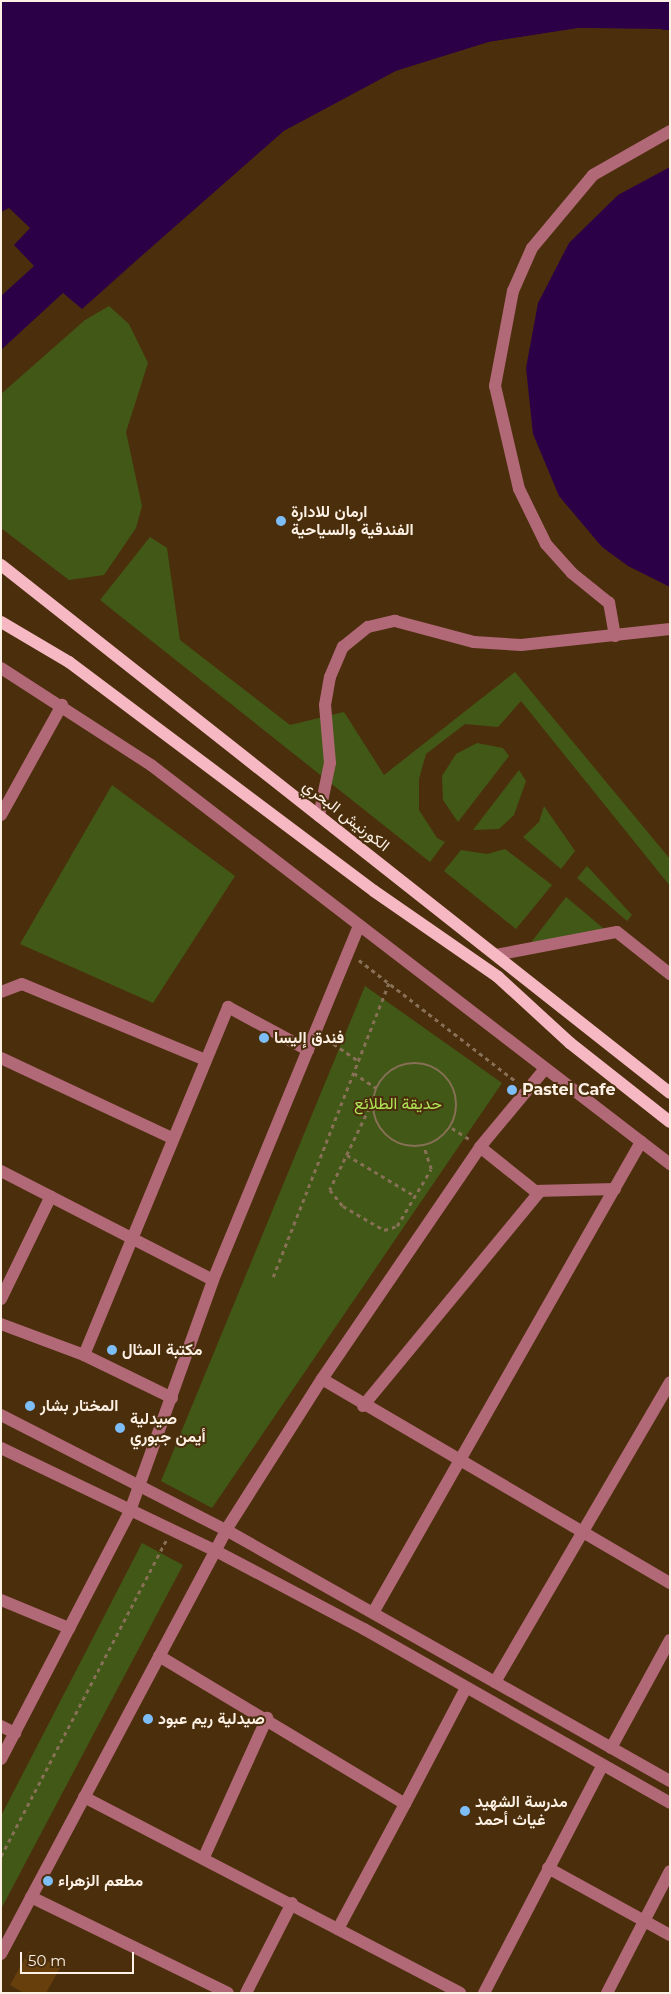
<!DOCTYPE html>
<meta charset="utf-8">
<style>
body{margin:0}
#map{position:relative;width:671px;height:1994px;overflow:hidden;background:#4b2f0d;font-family:Montserrat,Vazirmatn,sans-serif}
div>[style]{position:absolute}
.green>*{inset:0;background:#415816}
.water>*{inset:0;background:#2c0047}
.pier>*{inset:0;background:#4b2f0d}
.building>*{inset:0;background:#673f0d}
.path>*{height:2.5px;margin-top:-1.25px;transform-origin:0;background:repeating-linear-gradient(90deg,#877056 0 4px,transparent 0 8px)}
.path>.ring{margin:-1.25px;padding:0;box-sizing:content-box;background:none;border:2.5px solid #877056;border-radius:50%}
.minor>*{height:12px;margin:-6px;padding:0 6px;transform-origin:6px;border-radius:6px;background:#b16877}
.major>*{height:12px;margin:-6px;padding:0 6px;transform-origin:6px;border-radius:6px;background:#f6b9c4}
.dots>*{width:14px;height:14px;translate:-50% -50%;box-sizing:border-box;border:2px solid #4b2f0d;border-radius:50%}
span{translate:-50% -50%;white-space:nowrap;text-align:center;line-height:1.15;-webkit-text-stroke:4px #4b2f0d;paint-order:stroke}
.poi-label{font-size:16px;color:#fdf1e5;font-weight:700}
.left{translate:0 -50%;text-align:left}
.street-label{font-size:16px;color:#fdf1e5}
.park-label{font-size:16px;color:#b0e556}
.frame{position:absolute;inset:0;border:2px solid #fdf1e5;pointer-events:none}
.scale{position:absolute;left:20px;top:1952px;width:114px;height:22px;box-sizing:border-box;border:2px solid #fdf1e5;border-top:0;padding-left:6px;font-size:15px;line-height:18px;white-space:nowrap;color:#fdf1e5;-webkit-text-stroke:4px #4b2f0d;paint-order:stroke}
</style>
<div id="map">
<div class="green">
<i style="clip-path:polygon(109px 306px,129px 324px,148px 363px,126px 432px,142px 506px,136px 528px,104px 575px,69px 580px,1px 528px,1px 394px,85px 320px)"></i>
<i style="clip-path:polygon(150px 537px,167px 548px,180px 640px,290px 725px,344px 712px,384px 775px,515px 672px,670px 859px,670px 886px,521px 701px,498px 727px,465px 724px,426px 754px,419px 779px,419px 810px,437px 838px,445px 842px,430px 862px,100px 600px)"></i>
<i style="clip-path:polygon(477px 743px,503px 748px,509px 756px,458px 822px,443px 800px,442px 776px,456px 754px)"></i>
<i style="clip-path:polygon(519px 770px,526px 781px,514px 815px,499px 829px,473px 830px)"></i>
<i style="clip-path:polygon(112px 785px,235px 876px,153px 1003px,20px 944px)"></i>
<i style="clip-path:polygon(544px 806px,575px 851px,561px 869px,523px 837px,539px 822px)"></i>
<i style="clip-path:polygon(505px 849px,552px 885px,516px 929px,444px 871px,461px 850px,487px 854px)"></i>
<i style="clip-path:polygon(587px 866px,632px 915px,627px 921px,577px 878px)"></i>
<i style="clip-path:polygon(566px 897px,609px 933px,526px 949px)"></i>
<i style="clip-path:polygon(365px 986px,502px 1083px,212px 1508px,161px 1481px)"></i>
<i style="clip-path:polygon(142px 1543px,183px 1565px,1px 1909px,1px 1816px)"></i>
</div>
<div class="water">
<i style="clip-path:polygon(1px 1px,670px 1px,670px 30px,579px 28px,489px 42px,396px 71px,284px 131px,82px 309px,63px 293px,1px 350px,1px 296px,34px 266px,14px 245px,30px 228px,9px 208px,1px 212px)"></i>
<i style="clip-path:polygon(670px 167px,670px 587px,628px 566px,602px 547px,559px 496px,533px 434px,526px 368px,538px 303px,569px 243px,618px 195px)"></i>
</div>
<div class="pier">
<i style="clip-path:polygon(579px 28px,661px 29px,670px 33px,580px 31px,489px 45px,397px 73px,286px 134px,97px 295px,284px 131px,396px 71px,489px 42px)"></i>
</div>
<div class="building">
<i style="clip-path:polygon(29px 1951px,60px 1968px,46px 1993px,24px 1993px,10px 1985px)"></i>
</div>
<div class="path">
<i style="left:359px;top:960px;width:200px;rotate:37.7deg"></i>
<i style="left:327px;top:1039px;width:39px;rotate:35deg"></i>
<i class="ring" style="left:373px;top:1063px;width:81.5px;height:81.5px"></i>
<i style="left:354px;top:1073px;width:27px;rotate:34deg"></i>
<i style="left:373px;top:1101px;width:99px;rotate:115.8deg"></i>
<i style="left:330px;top:1190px;width:21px;rotate:51deg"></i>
<i style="left:343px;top:1206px;width:48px;rotate:30.3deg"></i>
<i style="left:384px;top:1230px;width:14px;rotate:-17deg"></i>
<i style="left:397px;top:1226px;width:66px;rotate:-59.2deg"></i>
<i style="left:431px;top:1169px;width:23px;rotate:-108deg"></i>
<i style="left:452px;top:1128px;width:20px;rotate:33deg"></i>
<i style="left:347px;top:1155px;width:79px;rotate:31.1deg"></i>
<i style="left:273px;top:1277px;width:316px;rotate:-68.5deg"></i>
<i style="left:1px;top:1856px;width:356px;rotate:-62.4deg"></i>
</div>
<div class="minor">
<i style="left:615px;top:636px;width:34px;rotate:-100deg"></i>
<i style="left:609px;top:603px;width:48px;rotate:-141deg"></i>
<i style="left:572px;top:573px;width:39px;rotate:-132deg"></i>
<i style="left:546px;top:544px;width:61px;rotate:-116.1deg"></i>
<i style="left:519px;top:489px;width:106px;rotate:-103.1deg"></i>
<i style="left:495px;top:386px;width:97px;rotate:-79.3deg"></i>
<i style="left:513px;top:291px;width:47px;rotate:-66.2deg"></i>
<i style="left:532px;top:248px;width:95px;rotate:-50.1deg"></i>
<i style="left:593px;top:175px;width:89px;rotate:-29.7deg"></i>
<i style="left:1px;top:668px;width:179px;rotate:32.9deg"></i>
<i style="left:151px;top:765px;width:655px;rotate:37.55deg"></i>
<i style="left:1px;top:815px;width:126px;rotate:-61deg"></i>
<i style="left:319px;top:816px;width:54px;rotate:-78.3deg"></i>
<i style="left:330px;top:763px;width:58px;rotate:-94.9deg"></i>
<i style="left:325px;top:705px;width:28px;rotate:-80deg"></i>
<i style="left:330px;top:677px;width:33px;rotate:-67deg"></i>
<i style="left:343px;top:647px;width:32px;rotate:-39deg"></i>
<i style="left:368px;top:627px;width:28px;rotate:-13deg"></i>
<i style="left:395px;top:621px;width:82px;rotate:14.9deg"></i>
<i style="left:474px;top:642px;width:47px;rotate:3.7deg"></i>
<i style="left:521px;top:645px;width:150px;rotate:-6.1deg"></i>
<i style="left:496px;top:955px;width:123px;rotate:-10.8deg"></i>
<i style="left:617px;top:932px;width:68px;rotate:38.4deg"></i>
<i style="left:1px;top:992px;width:22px;rotate:-21deg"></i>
<i style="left:22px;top:984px;width:196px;rotate:22.5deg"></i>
<i style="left:1px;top:1058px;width:189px;rotate:25.1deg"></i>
<i style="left:480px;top:1147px;width:70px;rotate:38.7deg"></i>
<i style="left:535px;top:1191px;width:80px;rotate:-1.4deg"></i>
<i style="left:1px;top:1171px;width:238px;rotate:27.2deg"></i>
<i style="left:1px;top:1299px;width:114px;rotate:-64.1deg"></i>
<i style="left:1px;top:1324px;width:89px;rotate:20.5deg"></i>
<i style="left:84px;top:1355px;width:98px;rotate:26deg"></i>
<i style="left:84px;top:1355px;width:377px;rotate:-67.5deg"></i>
<i style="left:228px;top:1007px;width:91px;rotate:28.3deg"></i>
<i style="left:322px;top:1379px;width:403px;rotate:30.4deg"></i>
<i style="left:363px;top:1406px;width:278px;rotate:-50.5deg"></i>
<i style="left:1px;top:1415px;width:253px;rotate:27.1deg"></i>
<i style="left:226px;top:1530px;width:510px;rotate:29.48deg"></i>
<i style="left:1px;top:1448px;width:236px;rotate:25.6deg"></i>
<i style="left:214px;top:1550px;width:170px;rotate:27.8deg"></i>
<i style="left:364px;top:1629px;width:352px;rotate:29.6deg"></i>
<i style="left:1px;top:1600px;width:74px;rotate:22.4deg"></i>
<i style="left:374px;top:1611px;width:540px;rotate:-60.35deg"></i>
<i style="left:159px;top:1656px;width:287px;rotate:31deg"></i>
<i style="left:405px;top:1804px;width:142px;rotate:118.2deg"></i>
<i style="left:495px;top:1682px;width:347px;rotate:-59.7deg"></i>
<i style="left:1px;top:1726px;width:16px;rotate:27deg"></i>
<i style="left:611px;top:1748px;width:123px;rotate:-61.4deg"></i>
<i style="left:1px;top:1759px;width:280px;rotate:-62.5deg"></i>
<i style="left:130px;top:1511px;width:245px;rotate:-70.2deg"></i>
<i style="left:213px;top:1280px;width:383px;rotate:-67.6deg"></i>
<i style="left:84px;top:1797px;width:424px;rotate:27.5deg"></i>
<i style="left:405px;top:1804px;width:131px;rotate:-62.3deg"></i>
<i style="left:204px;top:1857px;width:153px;rotate:-65.6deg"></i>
<i style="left:548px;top:1868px;width:139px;rotate:28.8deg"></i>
<i style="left:31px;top:1897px;width:219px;rotate:26deg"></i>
<i style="left:1px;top:1954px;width:480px;rotate:-62deg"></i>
<i style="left:226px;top:1530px;width:179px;rotate:-57.6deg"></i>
<i style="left:322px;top:1379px;width:281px;rotate:-55.7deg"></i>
<i style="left:480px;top:1147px;width:100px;rotate:-50.3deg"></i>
<i style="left:246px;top:1993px;width:101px;rotate:-62.9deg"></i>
<i style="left:484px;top:1993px;width:256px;rotate:-62.5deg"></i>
<i style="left:607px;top:1993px;width:137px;rotate:-62.7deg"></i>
</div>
<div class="major">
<i style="left:1px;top:565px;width:852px;rotate:38.28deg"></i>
<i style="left:1px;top:622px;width:79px;rotate:30.5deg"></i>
<i style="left:69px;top:662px;width:381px;rotate:36.9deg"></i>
<i style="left:374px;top:891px;width:151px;rotate:34.7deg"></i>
<i style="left:498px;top:977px;width:98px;rotate:42.5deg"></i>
<i style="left:570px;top:1043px;width:127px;rotate:38.3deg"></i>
</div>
<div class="dots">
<i style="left:281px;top:521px;background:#7dbef9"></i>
<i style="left:264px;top:1038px;background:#7dbef9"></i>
<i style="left:512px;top:1090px;background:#7dbef9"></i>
<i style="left:112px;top:1350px;background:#7dbef9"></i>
<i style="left:30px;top:1406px;background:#7dbef9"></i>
<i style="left:120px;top:1428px;background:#7dbef9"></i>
<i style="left:148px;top:1719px;background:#7dbef9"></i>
<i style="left:465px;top:1811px;background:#7dbef9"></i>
<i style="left:48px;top:1881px;background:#7dbef9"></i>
</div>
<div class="poi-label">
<span class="left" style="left:291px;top:521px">ارمان للادارة<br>الفندقية والسياحية</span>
<span class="left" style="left:274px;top:1038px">فندق إليسا</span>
<span class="left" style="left:522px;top:1090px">Pastel Cafe</span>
<span class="left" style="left:122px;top:1350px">مكتبة المثال</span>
<span class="left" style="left:40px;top:1406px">المختار بشار</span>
<span class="left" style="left:130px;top:1428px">صيدلية<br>أيمن جبوري</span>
<span class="left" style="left:158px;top:1719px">صيدلية ريم عبود</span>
<span class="left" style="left:475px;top:1811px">مدرسة الشهيد<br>غياث أحمد</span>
<span class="left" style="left:58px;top:1881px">مطعم الزهراء</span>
</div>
<div class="street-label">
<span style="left:346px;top:816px;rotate:38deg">الكورنيش البحري</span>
</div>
<div class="park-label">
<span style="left:398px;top:1104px">حديقة الطلائع</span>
</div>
<div class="frame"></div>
<div class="scale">50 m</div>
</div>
